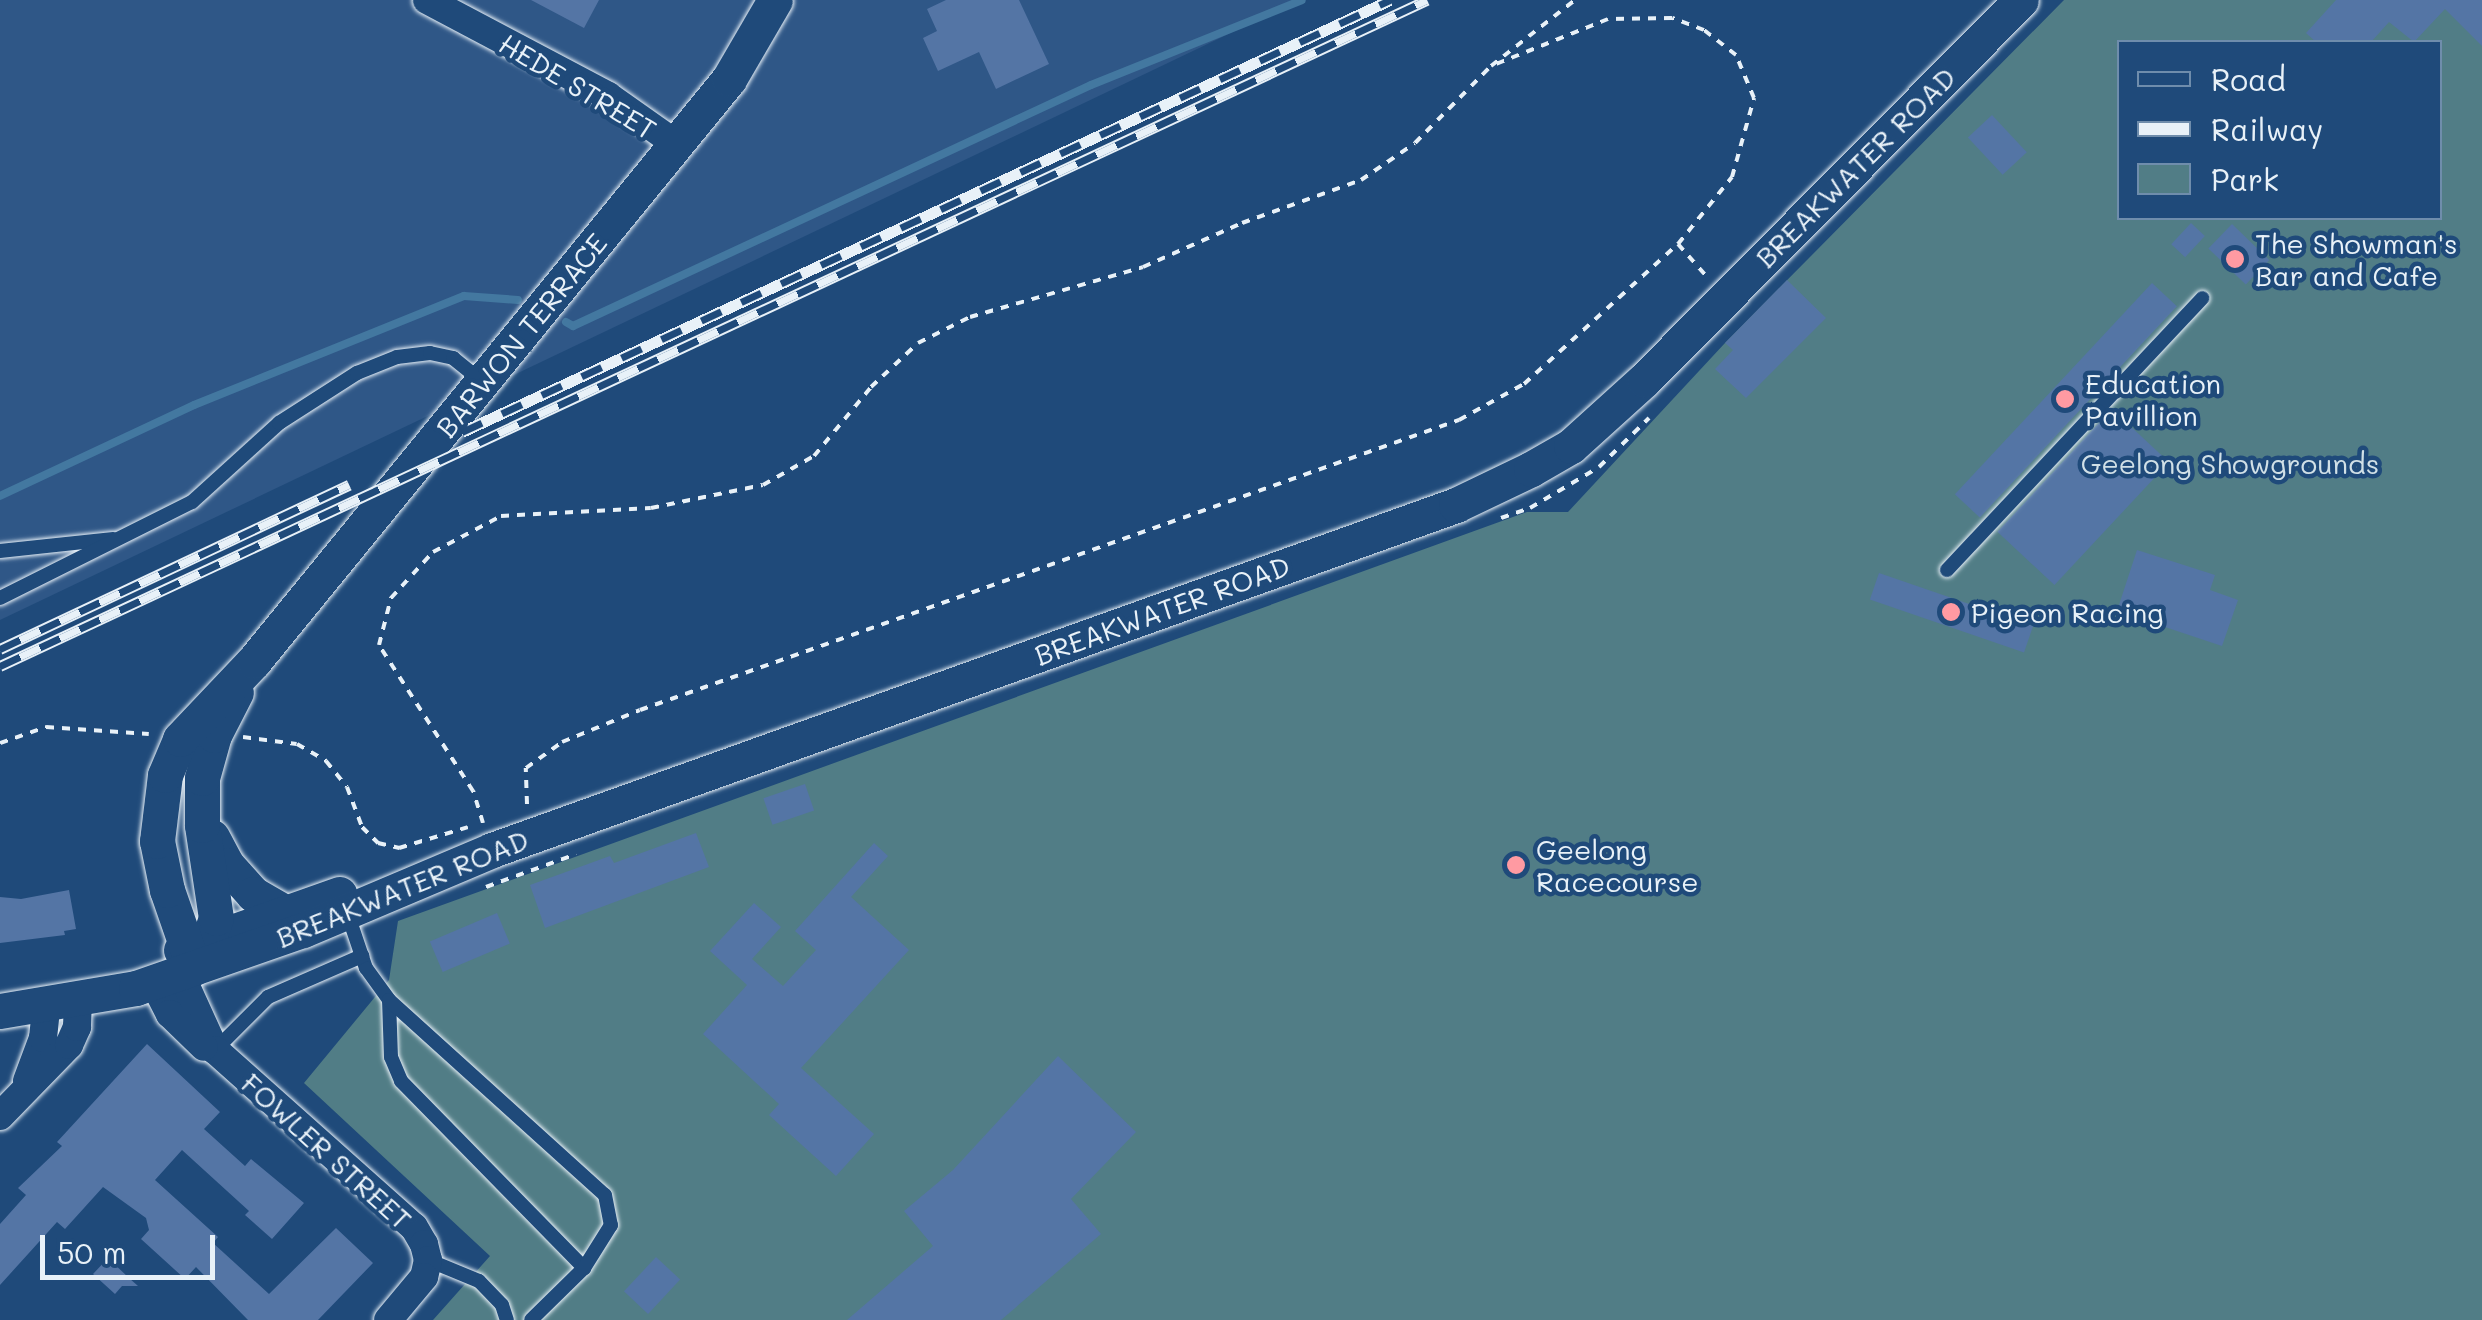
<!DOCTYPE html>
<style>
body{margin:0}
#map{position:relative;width:2482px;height:1320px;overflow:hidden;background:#1f4a7a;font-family:Mali,sans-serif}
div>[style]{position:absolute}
.built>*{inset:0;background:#2f5787}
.green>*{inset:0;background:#517d86}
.stream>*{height:8px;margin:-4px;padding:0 4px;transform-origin:4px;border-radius:4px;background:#4378a0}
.building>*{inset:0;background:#5475a5;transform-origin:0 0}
.path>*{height:4px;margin-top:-2px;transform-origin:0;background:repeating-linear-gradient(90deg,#e8f1f8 0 8px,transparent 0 16px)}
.roads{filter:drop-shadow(0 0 2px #e8f1f8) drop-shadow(0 0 2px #e8f1f8)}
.service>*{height:14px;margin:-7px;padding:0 7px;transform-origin:7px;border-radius:7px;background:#1f4a7a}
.minor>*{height:28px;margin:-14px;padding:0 14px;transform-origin:14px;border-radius:14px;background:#1f4a7a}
.tertiary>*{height:35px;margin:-17.5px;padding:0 17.5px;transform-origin:17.5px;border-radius:17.5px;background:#1f4a7a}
.rail>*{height:11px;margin-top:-5.5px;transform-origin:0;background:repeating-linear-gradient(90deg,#1f4a7a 0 22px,#e8f1f8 0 44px);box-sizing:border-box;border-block:2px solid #e8f1f8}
.dots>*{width:28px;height:28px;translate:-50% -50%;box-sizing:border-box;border:5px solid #1f4a7a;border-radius:50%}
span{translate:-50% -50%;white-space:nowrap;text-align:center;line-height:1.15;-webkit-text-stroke:9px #1f4a7a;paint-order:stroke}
.street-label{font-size:28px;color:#e8f1f8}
.poi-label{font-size:28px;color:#e8f1f8}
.left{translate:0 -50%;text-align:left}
.park-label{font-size:28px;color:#d1e0e7}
.legend{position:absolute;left:2117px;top:40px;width:325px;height:180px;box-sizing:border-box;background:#1f4a7a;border:2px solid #6f8dac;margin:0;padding:12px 18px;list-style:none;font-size:30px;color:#e8f1f8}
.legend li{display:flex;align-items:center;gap:20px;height:50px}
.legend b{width:50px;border:2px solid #6f8dac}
.scale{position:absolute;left:40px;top:1235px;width:175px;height:45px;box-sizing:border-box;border:5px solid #e8f1f8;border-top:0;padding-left:12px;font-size:30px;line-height:35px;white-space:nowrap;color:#e8f1f8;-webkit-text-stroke:8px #1f4a7a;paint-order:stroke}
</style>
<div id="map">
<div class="built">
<i style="clip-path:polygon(0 0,1300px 0,0 620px)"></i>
</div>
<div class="green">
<i style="clip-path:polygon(evenodd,2064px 0,2482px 0,2482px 1320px,433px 1320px,490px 1256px,304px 1083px,389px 980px,398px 921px,1527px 512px,1568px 512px,1725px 343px,2064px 0,2120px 42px,2440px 42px,2440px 218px,2120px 218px,2120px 42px)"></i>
</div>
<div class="stream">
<i style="left:566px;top:322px;width:8px;rotate:30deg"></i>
<i style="left:573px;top:326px;width:571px;rotate:-24.95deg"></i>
<i style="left:1091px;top:85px;width:227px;rotate:-21.9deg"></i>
<i style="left:0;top:496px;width:214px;rotate:-25.1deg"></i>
<i style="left:194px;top:405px;width:291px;rotate:-22deg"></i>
<i style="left:464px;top:296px;width:54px;rotate:4.2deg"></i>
</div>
<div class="building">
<i style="clip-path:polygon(531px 0,599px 0,584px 28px)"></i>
<i style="clip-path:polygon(946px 0,1019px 0,1049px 64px,996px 89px,979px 52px,938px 71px,923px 38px,937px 31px,927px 9px)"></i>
<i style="clip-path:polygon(2336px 0,2482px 0,2482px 46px,2445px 9px,2414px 42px,2389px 22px,2371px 42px,2316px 42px,2306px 33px)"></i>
<i style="left:1992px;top:115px;width:51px;height:33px;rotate:47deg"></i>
<i style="left:2191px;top:223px;width:19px;height:29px;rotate:43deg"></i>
<i style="left:2232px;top:224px;width:52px;height:34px;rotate:44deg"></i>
<i style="clip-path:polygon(1787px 280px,1826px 318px,1746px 398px,1715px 369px,1733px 350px,1725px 343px)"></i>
<i style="left:2152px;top:283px;width:34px;height:289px;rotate:43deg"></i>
<i style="left:2112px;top:409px;width:78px;height:168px;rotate:43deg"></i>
<i style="clip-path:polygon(2137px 550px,2215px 575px,2210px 590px,2238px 600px,2222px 646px,2117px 611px)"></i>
<i style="left:1879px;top:573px;width:163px;height:28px;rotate:19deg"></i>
<i style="left:805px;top:784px;width:28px;height:44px;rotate:71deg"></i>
<i style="clip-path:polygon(696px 833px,709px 867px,545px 928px,530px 885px,610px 856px,614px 863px)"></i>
<i style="clip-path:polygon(874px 843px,888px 856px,851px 897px,909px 950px,801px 1068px,874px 1134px,836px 1176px,769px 1115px,779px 1104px,703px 1034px,747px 985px,710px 951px,754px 903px,781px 927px,752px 959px,783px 986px,816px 950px,795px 931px)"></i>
<i style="clip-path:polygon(69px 890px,76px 929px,64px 931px,65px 935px,0 943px,0 897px,21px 899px)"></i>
<i style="left:497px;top:913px;width:33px;height:73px;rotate:67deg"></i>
<i style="clip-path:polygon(147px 1044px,220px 1112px,204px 1129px,245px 1166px,251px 1159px,304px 1203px,272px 1239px,245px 1215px,249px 1211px,182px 1150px,155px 1180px,218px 1237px,213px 1243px,269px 1294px,336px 1228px,373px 1263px,318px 1320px,248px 1320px,196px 1267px,185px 1279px,141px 1239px,149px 1230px,146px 1218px,103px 1187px,65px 1229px,57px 1222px,0 1285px,0 1224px,26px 1195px,18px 1188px,62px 1146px,57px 1142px)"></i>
<i style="clip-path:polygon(1058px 1056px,1136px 1132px,1071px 1199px,1101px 1234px,1001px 1320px,847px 1320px,933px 1246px,904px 1211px,953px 1170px)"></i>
<i style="left:656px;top:1257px;width:33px;height:47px;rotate:43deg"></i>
<i style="clip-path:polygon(108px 1258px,129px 1278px,138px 1286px,122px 1286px,115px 1294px,93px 1274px)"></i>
</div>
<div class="path">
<i style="left:1678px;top:244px;width:45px;rotate:48.6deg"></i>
<i style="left:1501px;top:518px;width:31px;rotate:-19deg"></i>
<i style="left:1530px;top:508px;width:80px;rotate:-30.7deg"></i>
<i style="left:1599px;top:467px;width:70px;rotate:-44.4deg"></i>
<i style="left:243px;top:737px;width:54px;rotate:7.4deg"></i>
<i style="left:297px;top:744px;width:34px;rotate:30deg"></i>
<i style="left:326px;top:761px;width:33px;rotate:51deg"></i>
<i style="left:347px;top:787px;width:43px;rotate:69.4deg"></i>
<i style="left:362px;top:827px;width:23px;rotate:45deg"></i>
<i style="left:378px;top:843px;width:22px;rotate:13deg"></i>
<i style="left:399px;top:848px;width:72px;rotate:-16.9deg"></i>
<i style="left:0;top:743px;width:49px;rotate:-19.2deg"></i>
<i style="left:46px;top:727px;width:103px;rotate:3.9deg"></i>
<i style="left:527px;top:804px;width:36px;rotate:-92deg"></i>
<i style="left:526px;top:768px;width:44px;rotate:-35.8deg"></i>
<i style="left:562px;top:742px;width:84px;rotate:-22.3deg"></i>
<i style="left:640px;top:710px;width:869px;rotate:-19.5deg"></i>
<i style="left:1459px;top:420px;width:74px;rotate:-29deg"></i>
<i style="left:1524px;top:384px;width:208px;rotate:-42.3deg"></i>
<i style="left:1678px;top:244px;width:86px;rotate:-51.1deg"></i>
<i style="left:1732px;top:177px;width:82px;rotate:-74.4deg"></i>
<i style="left:1754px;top:98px;width:47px;rotate:-112.7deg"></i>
<i style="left:1736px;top:55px;width:41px;rotate:-142deg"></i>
<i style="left:1704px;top:30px;width:34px;rotate:-159deg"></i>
<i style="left:1672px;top:18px;width:64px;rotate:179.1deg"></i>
<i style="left:1608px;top:19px;width:126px;rotate:158.1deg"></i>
<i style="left:483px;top:823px;width:34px;rotate:-107deg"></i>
<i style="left:473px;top:791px;width:174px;rotate:-122.8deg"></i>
<i style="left:379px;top:645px;width:49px;rotate:-75.7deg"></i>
<i style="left:391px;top:598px;width:62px;rotate:-47.6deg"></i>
<i style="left:433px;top:552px;width:77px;rotate:-27.9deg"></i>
<i style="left:501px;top:516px;width:150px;rotate:-3.1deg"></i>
<i style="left:651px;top:508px;width:114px;rotate:-11.6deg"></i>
<i style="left:763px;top:485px;width:59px;rotate:-29.6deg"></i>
<i style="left:814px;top:456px;width:89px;rotate:-50.4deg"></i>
<i style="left:871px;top:387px;width:64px;rotate:-43.1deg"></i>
<i style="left:918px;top:343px;width:58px;rotate:-26.6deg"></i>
<i style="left:970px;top:317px;width:180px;rotate:-16.1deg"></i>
<i style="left:1143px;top:267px;width:108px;rotate:-24deg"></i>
<i style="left:1242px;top:223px;width:127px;rotate:-19.9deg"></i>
<i style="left:1361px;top:180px;width:65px;rotate:-34.4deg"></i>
<i style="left:1415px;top:143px;width:108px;rotate:-45.4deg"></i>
<i style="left:1491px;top:66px;width:107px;rotate:-38.2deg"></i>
<i style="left:486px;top:887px;width:96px;rotate:-20.1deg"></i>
</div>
<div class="roads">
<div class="service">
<i style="left:0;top:551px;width:114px;rotate:-6.1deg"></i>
<i style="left:1947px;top:570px;width:373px;rotate:-46.8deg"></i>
<i style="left:0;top:598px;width:215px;rotate:-26.6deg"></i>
<i style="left:192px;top:502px;width:118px;rotate:-42.2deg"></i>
<i style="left:279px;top:423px;width:93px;rotate:-32.7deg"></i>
<i style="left:357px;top:373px;width:43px;rotate:-21.8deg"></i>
<i style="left:397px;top:357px;width:33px;rotate:-7deg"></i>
<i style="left:430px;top:353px;width:24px;rotate:12deg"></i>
<i style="left:453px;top:358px;width:38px;rotate:39deg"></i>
<i style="left:347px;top:912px;width:59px;rotate:71.3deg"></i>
<i style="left:366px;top:968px;width:39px;rotate:54deg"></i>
<i style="left:389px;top:1000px;width:57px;rotate:88deg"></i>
<i style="left:391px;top:1057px;width:26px;rotate:67deg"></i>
<i style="left:401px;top:1081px;width:262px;rotate:45.6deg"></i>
<i style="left:584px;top:1268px;width:74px;rotate:135.5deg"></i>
<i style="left:389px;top:1000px;width:291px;rotate:42.1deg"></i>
<i style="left:605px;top:1195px;width:31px;rotate:79deg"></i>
<i style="left:611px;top:1225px;width:51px;rotate:122.1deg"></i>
<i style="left:215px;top:1050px;width:75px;rotate:-45deg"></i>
<i style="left:268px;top:997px;width:103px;rotate:-23.6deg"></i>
<i style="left:428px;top:1260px;width:55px;rotate:22.4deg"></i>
<i style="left:479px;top:1281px;width:33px;rotate:46deg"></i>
<i style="left:502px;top:1305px;width:16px;rotate:72deg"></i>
</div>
<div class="minor">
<i style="left:427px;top:0;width:205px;rotate:27.9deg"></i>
<i style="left:608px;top:96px;width:83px;rotate:35.2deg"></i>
<i style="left:180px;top:973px;width:85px;rotate:65.6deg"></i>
<i style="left:215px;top:1050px;width:266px;rotate:41.7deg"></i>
<i style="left:414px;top:1227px;width:20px;rotate:60deg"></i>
<i style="left:424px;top:1244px;width:16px;rotate:76deg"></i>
<i style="left:428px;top:1260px;width:17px;rotate:103deg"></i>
<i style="left:424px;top:1277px;width:56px;rotate:129.9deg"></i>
<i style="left:154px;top:983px;width:35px;rotate:63deg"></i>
<i style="left:170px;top:1014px;width:47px;rotate:44.1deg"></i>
<i style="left:27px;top:1081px;width:46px;rotate:-69.6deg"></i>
<i style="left:43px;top:1038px;width:37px;rotate:-84deg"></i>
<i style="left:0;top:1116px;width:99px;rotate:-45.8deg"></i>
<i style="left:69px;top:1045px;width:20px;rotate:-66deg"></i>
<i style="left:77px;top:1027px;width:31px;rotate:-88deg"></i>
</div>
<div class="tertiary">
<i style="left:212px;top:837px;width:32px;rotate:62deg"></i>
<i style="left:227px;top:865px;width:39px;rotate:48deg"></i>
<i style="left:253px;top:894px;width:34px;rotate:30deg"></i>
<i style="left:181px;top:950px;width:168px;rotate:-19.5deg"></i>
<i style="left:203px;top:954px;width:38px;rotate:-70deg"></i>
<i style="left:216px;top:918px;width:94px;rotate:-98.6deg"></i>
<i style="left:202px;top:825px;width:47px;rotate:-90deg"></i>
<i style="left:202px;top:778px;width:45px;rotate:-74.4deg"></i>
<i style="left:214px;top:735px;width:48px;rotate:-62.9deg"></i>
<i style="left:194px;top:968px;width:83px;rotate:-109.1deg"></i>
<i style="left:167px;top:890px;width:50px;rotate:-101.5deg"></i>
<i style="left:157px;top:841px;width:66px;rotate:-83.1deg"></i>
<i style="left:165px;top:775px;width:39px;rotate:-67deg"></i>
<i style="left:180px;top:739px;width:108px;rotate:-46.5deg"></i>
<i style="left:254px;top:661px;width:751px;rotate:-50.78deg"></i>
<i style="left:729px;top:79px;width:91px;rotate:-59.8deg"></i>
<i style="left:0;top:1011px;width:138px;rotate:-9.6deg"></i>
<i style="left:136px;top:988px;width:177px;rotate:-19.2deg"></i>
<i style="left:303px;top:930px;width:205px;rotate:-22.9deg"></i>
<i style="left:492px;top:850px;width:1024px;rotate:-19.69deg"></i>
<i style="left:1456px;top:505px;width:83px;rotate:-25.6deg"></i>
<i style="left:1531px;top:469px;width:46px;rotate:-29.9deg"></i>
<i style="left:1571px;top:446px;width:98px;rotate:-42.1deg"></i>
<i style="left:1644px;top:380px;width:535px;rotate:-45.23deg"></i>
</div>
</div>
<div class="rail">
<i style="left:462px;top:432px;width:1024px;rotate:-24.96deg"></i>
<i style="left:0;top:649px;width:386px;rotate:-25.2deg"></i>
<i style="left:0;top:666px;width:1575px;rotate:-25.02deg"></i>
</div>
<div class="dots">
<i style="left:2235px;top:259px;background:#ff9aa2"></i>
<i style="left:2065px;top:399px;background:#ff9aa2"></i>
<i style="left:1951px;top:612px;background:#ff9aa2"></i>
<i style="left:1516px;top:865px;background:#ff9aa2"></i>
</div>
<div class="street-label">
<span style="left:578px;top:86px;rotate:31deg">HEDE STREET</span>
<span style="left:1855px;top:167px;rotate:-45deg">BREAKWATER ROAD</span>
<span style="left:521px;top:335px;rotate:-51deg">BARWON TERRACE</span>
<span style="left:1162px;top:610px;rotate:-20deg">BREAKWATER ROAD</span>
<span style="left:402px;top:888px;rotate:-22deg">BREAKWATER ROAD</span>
<span style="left:327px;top:1151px;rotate:42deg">FOWLER STREET</span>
</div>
<div class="poi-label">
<span class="left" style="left:2255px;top:259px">The Showman's<br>Bar and Cafe</span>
<span class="left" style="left:2085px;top:399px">Education<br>Pavillion</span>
<span class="left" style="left:1971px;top:612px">Pigeon Racing</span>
<span class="left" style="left:1536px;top:865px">Geelong<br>Racecourse</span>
</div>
<div class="park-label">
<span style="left:2230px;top:463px">Geelong Showgrounds</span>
</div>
<ul class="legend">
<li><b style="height:12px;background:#1f4a7a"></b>Road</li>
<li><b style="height:12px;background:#e8f1f8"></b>Railway</li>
<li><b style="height:28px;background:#517d86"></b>Park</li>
</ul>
<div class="scale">50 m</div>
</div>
